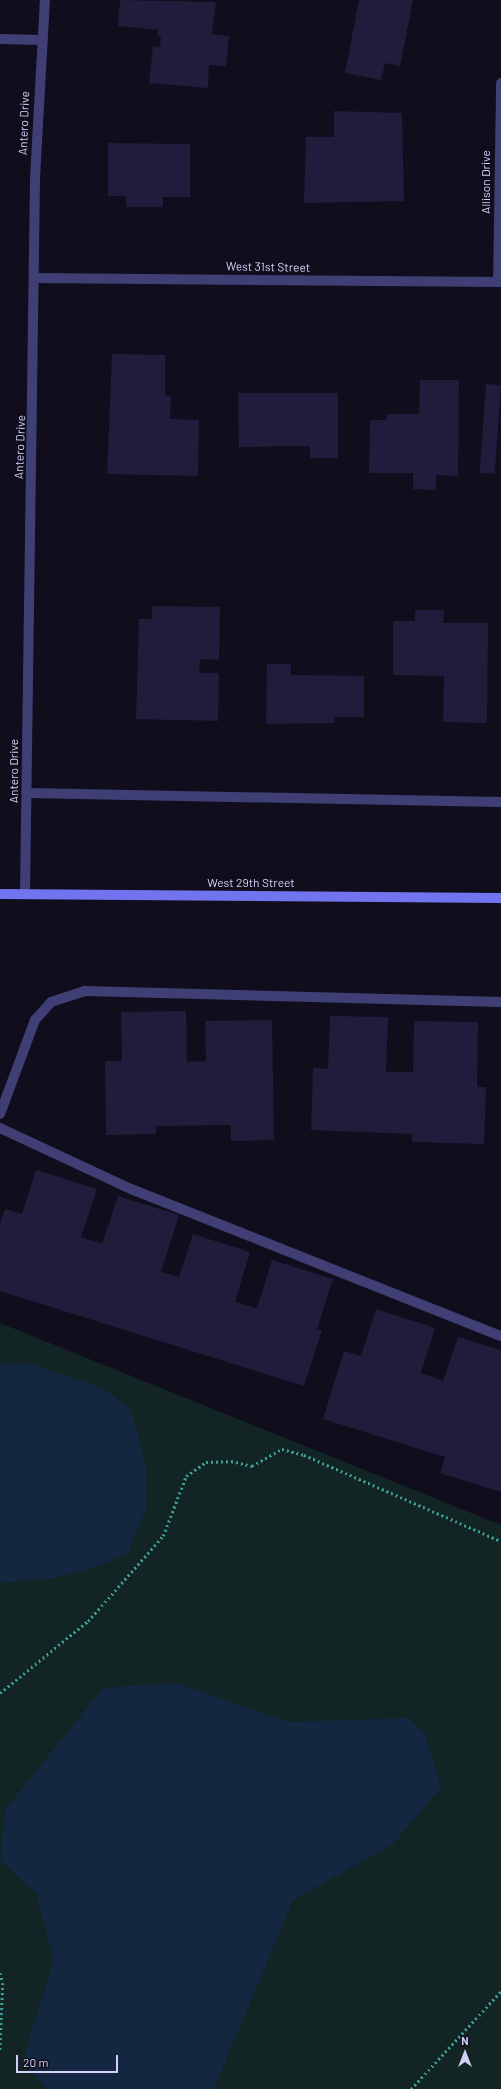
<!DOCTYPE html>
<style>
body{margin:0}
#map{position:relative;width:501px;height:2089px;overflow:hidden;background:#100e1c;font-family:Barlow,sans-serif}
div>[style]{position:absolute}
.green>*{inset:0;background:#122524}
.water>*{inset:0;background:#142740}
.building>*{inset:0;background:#211c3b;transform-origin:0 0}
.path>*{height:2.5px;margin-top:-1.25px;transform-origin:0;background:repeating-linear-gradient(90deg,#3ba197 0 2px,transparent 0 5px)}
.minor>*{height:10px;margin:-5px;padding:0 5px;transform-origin:5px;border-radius:5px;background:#3f3f76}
.secondary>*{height:10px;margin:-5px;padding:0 5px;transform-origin:5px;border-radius:5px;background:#7273ee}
span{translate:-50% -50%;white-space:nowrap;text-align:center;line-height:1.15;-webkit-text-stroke:3px #100e1c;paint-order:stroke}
.street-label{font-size:12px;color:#d2cff9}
.north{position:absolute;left:445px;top:2033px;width:40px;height:40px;-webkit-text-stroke:3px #100e1c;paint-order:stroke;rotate:0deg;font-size:11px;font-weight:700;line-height:16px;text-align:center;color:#d2cff9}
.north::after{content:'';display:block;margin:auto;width:14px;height:18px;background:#d2cff9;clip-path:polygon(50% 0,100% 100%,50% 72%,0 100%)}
.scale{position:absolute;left:16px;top:2055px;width:102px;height:18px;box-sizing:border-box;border:2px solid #d2cff9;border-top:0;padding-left:5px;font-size:12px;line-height:14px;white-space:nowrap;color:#d2cff9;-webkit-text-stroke:3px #100e1c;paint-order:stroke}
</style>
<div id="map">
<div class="green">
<i style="clip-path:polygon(0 1323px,501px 1525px,501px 2089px,0 2089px)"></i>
</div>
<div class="water">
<i style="clip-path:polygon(0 1363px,33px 1365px,102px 1388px,131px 1410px,146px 1467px,146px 1509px,128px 1553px,96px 1567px,54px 1578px,0 1583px)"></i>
<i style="clip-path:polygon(177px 1683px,288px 1722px,408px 1718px,424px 1732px,441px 1787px,392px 1845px,293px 1900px,214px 2089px,47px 2089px,22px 2062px,54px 1960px,36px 1893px,0 1860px,5px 1810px,103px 1688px)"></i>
</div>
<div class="building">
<i style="clip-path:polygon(120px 0,216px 2px,212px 34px,229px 36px,226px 66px,209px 65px,208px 88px,149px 83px,153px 46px,160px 47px,161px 36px,157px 35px,158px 30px,118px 26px)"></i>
<i style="clip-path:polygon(359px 0,413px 0,400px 66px,385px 63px,381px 80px,345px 73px)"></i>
<i style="clip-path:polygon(334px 111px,402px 113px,404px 201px,304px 203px,306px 137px,334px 137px)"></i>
<i style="clip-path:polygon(108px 143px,190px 144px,190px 197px,163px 197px,163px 207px,126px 207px,126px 196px,108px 196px)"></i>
<i style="clip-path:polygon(112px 354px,165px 355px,165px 396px,171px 396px,170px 419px,199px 420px,198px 476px,107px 474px)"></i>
<i style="clip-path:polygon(420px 380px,459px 380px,458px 476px,436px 475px,436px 490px,413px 489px,413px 473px,369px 473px,370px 420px,387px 420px,387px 414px,419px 414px)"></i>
<i style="left:486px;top:384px;width:15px;height:89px;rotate:4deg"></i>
<i style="clip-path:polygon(238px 393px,338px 393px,338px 458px,310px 458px,310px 446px,239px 447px)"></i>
<i style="clip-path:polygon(152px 606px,220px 607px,219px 660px,200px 659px,199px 673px,219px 673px,218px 721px,136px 719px,139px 619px,152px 619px)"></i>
<i style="clip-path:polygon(415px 610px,444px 610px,443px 623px,488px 623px,487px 723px,443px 722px,444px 676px,393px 675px,393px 621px,415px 621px)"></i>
<i style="clip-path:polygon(267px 664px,291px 664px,291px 675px,364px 676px,364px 717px,334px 717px,334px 723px,266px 724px)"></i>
<i style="clip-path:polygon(186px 1011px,187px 1062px,206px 1061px,205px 1021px,272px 1020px,274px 1140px,231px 1141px,231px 1125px,156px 1126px,156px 1134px,106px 1135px,105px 1061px,122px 1061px,121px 1012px)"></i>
<i style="clip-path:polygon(330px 1016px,388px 1017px,386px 1072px,413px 1072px,414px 1021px,478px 1022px,477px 1087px,486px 1087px,484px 1144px,412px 1142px,412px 1134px,311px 1130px,313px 1068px,328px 1069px)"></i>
<i style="clip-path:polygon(36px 1170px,97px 1189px,81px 1237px,102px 1244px,118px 1196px,179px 1215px,161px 1272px,179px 1277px,193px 1234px,250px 1252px,235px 1302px,257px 1308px,272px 1260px,333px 1279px,317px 1329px,322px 1330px,304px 1386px,0 1291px,0 1224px,5px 1209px,22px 1214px)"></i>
<i style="clip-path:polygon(376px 1309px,435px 1328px,421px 1373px,443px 1381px,458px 1337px,501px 1350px,501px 1492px,440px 1473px,445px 1457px,323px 1419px,344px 1351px,361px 1356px)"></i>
</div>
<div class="path">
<i style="left:0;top:1693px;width:114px;rotate:-39.3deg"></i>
<i style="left:88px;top:1621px;width:113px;rotate:-48.6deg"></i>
<i style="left:163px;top:1536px;width:64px;rotate:-69deg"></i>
<i style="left:186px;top:1476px;width:24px;rotate:-35deg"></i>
<i style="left:206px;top:1462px;width:25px;rotate:-2deg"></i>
<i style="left:231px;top:1461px;width:22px;rotate:13deg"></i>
<i style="left:252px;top:1466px;width:34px;rotate:-30deg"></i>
<i style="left:282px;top:1449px;width:23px;rotate:15deg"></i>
<i style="left:304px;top:1455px;width:215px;rotate:23.6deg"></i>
<i style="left:0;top:1973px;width:10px;rotate:73deg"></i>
<i style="left:3px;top:1983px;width:69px;rotate:92.5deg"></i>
<i style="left:411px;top:2089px;width:133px;rotate:-47.4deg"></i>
</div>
<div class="minor">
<i style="left:0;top:39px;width:41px;rotate:1.4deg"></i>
<i style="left:35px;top:278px;width:466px;rotate:0.5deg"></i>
<i style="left:498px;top:282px;width:199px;rotate:-89.1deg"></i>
<i style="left:28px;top:793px;width:473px;rotate:1.1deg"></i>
<i style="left:25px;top:894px;width:716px;rotate:-89.2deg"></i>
<i style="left:35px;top:178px;width:178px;rotate:-86.8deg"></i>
<i style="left:0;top:1114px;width:100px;rotate:-69.6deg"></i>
<i style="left:35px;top:1020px;width:24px;rotate:-48deg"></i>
<i style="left:51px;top:1002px;width:36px;rotate:-18deg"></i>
<i style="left:85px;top:991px;width:416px;rotate:1.5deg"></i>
<i style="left:0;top:1128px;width:145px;rotate:25deg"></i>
<i style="left:131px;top:1189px;width:398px;rotate:21.7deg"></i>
</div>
<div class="secondary">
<i style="left:0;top:894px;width:501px;rotate:0.46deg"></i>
</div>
<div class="street-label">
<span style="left:24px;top:123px;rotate:-88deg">Antero Drive</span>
<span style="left:486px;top:182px;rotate:-90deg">Allison Drive</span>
<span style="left:268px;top:267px;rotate:1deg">West 31st Street</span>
<span style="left:20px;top:447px;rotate:-88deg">Antero Drive</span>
<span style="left:14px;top:771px;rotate:-90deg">Antero Drive</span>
<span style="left:251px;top:883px">West 29th Street</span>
</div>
<div class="north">N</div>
<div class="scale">20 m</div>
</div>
